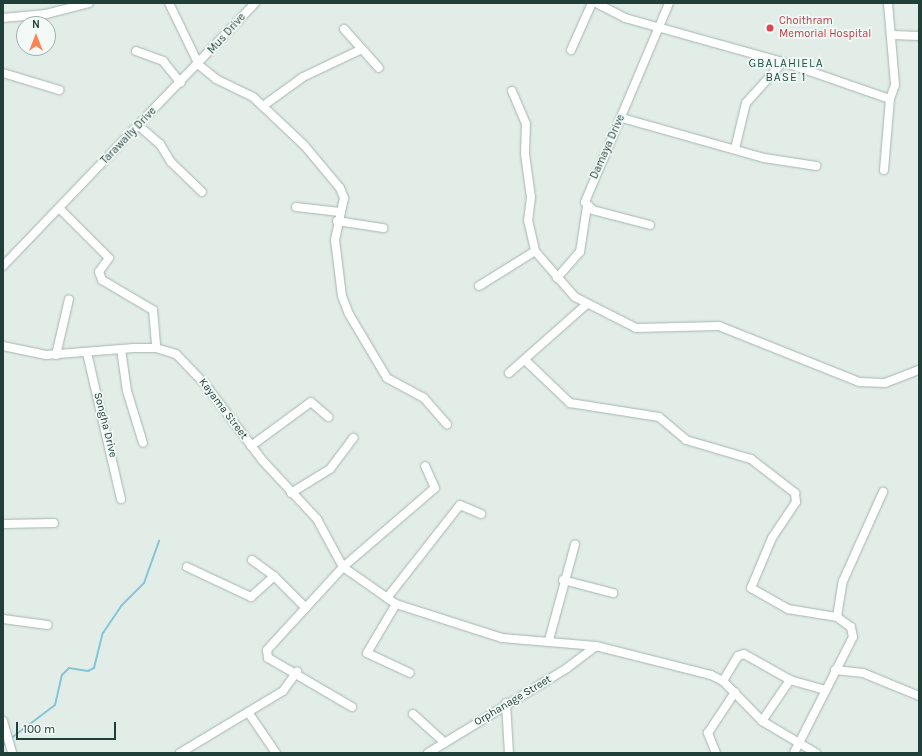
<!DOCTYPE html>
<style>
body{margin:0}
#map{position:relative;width:922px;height:756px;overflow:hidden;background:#e2ede8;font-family:Karla,sans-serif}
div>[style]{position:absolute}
.stream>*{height:2px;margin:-1px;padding:0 1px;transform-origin:1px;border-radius:1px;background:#86c5d6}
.roads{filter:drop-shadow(0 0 1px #a4b5b0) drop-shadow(0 0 1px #a4b5b0)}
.minor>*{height:8px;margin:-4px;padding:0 4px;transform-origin:4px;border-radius:4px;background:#fff}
.dots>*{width:11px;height:11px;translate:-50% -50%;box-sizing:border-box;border:2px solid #f2f9f6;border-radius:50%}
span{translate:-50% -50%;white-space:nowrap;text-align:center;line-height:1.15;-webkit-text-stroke:3.5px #f2f9f6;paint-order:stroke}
.health-label{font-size:11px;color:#be3a42}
.left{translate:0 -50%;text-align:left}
.street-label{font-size:11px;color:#203f38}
.neighbourhood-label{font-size:12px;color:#1b5348;letter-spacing:1px}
.frame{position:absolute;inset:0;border:4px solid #203f38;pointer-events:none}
.north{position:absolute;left:16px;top:16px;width:40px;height:40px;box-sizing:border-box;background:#f2f9f6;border:1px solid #9eafaa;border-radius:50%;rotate:0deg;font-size:11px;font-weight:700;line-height:16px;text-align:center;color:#203f38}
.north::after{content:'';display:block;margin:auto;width:14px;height:18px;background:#fb8452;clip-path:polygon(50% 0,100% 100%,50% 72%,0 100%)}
.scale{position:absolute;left:16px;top:722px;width:100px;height:18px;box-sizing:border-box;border:2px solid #203f38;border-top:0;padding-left:5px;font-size:12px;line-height:14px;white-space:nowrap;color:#203f38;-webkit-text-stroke:3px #f2f9f6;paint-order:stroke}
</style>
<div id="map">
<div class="stream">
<i style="left:10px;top:739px;width:56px;rotate:-37.1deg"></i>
<i style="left:55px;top:705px;width:31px;rotate:-77deg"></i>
<i style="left:62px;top:675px;width:10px;rotate:-45deg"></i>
<i style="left:69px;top:668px;width:19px;rotate:9deg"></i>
<i style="left:88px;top:671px;width:7px;rotate:-27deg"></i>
<i style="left:94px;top:668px;width:36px;rotate:-76deg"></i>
<i style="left:103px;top:633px;width:32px;rotate:-56deg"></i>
<i style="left:121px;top:606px;width:33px;rotate:-45deg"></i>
<i style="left:144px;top:583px;width:45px;rotate:-70.3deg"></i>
<i style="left:3px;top:746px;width:6px;rotate:-51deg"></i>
<i style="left:3px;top:752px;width:1px;rotate:45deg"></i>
</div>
<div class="roads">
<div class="minor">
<i style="left:169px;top:3px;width:69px;rotate:64.2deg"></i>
<i style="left:199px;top:65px;width:22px;rotate:39deg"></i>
<i style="left:216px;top:79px;width:41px;rotate:25.9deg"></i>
<i style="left:253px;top:97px;width:70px;rotate:43.3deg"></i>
<i style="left:304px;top:145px;width:56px;rotate:50.1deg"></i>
<i style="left:340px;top:188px;width:11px;rotate:68deg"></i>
<i style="left:344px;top:198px;width:43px;rotate:102.1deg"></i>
<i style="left:335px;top:240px;width:56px;rotate:82.9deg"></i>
<i style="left:342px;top:296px;width:19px;rotate:69deg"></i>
<i style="left:349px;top:314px;width:74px;rotate:59.3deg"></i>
<i style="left:387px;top:378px;width:42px;rotate:28.4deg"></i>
<i style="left:424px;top:398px;width:35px;rotate:49deg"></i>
<i style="left:596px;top:3px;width:33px;rotate:27deg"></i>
<i style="left:625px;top:18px;width:164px;rotate:15.6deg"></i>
<i style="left:783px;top:62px;width:113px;rotate:19.1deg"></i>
<i style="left:888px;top:3px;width:82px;rotate:85.1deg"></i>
<i style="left:895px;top:85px;width:15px;rotate:110deg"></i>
<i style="left:3px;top:18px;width:43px;rotate:-5.3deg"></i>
<i style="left:46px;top:14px;width:44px;rotate:-14.3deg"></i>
<i style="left:344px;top:29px;width:52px;rotate:48.1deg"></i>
<i style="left:892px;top:35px;width:27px;rotate:2deg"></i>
<i style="left:571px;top:50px;width:51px;rotate:-65.9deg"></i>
<i style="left:136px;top:51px;width:29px;rotate:20deg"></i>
<i style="left:163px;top:61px;width:28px;rotate:51deg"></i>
<i style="left:3px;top:73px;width:59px;rotate:16.9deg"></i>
<i style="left:512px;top:91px;width:36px;rotate:67deg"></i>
<i style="left:526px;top:124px;width:30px;rotate:92deg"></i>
<i style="left:525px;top:154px;width:43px;rotate:82.1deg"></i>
<i style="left:531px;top:197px;width:23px;rotate:97deg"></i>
<i style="left:528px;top:220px;width:32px;rotate:77deg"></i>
<i style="left:535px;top:251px;width:61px;rotate:49deg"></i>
<i style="left:575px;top:297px;width:68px;rotate:26.9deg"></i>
<i style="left:636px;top:328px;width:83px;rotate:-1.4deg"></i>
<i style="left:719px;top:326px;width:151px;rotate:21.8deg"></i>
<i style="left:859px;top:382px;width:26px;rotate:2deg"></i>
<i style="left:885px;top:383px;width:36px;rotate:-21deg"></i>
<i style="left:263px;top:106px;width:49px;rotate:-35.9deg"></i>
<i style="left:303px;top:77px;width:65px;rotate:-25.4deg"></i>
<i style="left:622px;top:118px;width:148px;rotate:15.7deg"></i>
<i style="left:764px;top:158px;width:53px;rotate:8.7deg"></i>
<i style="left:139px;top:126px;width:28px;rotate:41deg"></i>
<i style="left:160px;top:144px;width:21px;rotate:59deg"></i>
<i style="left:171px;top:162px;width:43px;rotate:44.1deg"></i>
<i style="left:735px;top:149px;width:47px;rotate:-76.6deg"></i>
<i style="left:746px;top:103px;width:55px;rotate:-47.9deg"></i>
<i style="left:884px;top:170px;width:71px;rotate:-85.2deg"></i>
<i style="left:296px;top:207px;width:44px;rotate:6.5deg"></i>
<i style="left:60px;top:209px;width:69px;rotate:45deg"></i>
<i style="left:109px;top:258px;width:17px;rotate:126deg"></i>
<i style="left:99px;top:272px;width:9px;rotate:69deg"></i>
<i style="left:102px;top:280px;width:59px;rotate:30.5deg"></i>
<i style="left:153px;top:310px;width:38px;rotate:85deg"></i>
<i style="left:337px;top:221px;width:47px;rotate:8.7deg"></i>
<i style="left:650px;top:225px;width:59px;rotate:-165.3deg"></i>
<i style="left:593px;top:210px;width:11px;rotate:-135deg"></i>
<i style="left:585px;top:202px;width:216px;rotate:-67.1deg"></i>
<i style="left:3px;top:266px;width:364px;rotate:-46.2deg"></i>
<i style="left:557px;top:278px;width:35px;rotate:-49deg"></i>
<i style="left:580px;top:252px;width:47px;rotate:-81.3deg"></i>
<i style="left:479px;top:286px;width:66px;rotate:-32deg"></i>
<i style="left:3px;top:346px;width:44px;rotate:11.8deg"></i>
<i style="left:46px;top:355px;width:88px;rotate:-4.5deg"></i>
<i style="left:134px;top:348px;width:22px"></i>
<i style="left:156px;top:348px;width:21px;rotate:17deg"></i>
<i style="left:176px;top:354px;width:42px;rotate:46deg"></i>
<i style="left:205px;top:384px;width:95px;rotate:53.1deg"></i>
<i style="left:262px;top:460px;width:81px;rotate:47deg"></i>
<i style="left:317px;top:519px;width:55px;rotate:61.6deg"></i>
<i style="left:343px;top:567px;width:65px;rotate:34.9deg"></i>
<i style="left:396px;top:604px;width:111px;rotate:17.8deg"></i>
<i style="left:502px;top:638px;width:94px;rotate:4.9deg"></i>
<i style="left:596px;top:646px;width:119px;rotate:14.2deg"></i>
<i style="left:711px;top:675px;width:13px;rotate:27deg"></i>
<i style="left:723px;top:681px;width:56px;rotate:45.7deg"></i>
<i style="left:762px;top:721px;width:63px;rotate:30.7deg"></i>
<i style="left:121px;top:349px;width:42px;rotate:81.9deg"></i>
<i style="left:127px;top:391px;width:54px;rotate:72.9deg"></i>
<i style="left:87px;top:353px;width:150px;rotate:76.9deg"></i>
<i style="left:56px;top:355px;width:57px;rotate:-76.9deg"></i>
<i style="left:526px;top:361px;width:61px;rotate:43.7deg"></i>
<i style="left:570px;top:403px;width:90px;rotate:8.9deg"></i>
<i style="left:659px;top:417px;width:35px;rotate:40deg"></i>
<i style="left:686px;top:440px;width:68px;rotate:16.3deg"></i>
<i style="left:751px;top:459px;width:56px;rotate:37.7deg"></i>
<i style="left:795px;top:493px;width:9px;rotate:84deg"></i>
<i style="left:796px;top:502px;width:43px;rotate:123.7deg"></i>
<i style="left:772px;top:538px;width:54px;rotate:112.8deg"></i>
<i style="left:751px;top:588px;width:43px;rotate:29.6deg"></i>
<i style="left:788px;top:609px;width:50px;rotate:9.3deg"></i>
<i style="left:837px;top:617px;width:17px;rotate:36deg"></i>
<i style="left:851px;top:627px;width:10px;rotate:79deg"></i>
<i style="left:853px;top:637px;width:130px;rotate:117deg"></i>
<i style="left:509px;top:373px;width:104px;rotate:-41.5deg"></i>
<i style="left:251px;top:446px;width:74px;rotate:-36.3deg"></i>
<i style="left:311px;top:402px;width:23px;rotate:41deg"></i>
<i style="left:291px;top:493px;width:46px;rotate:-31.6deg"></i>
<i style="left:330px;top:469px;width:39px;rotate:-53deg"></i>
<i style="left:3px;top:524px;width:51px;rotate:-1.1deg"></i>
<i style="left:252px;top:560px;width:27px;rotate:36deg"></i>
<i style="left:187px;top:567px;width:71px;rotate:25.1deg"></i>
<i style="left:251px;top:597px;width:31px;rotate:-42deg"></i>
<i style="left:274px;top:576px;width:45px;rotate:45deg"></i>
<i style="left:563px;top:580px;width:52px;rotate:14.6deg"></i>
<i style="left:387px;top:598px;width:118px;rotate:-51.9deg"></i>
<i style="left:460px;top:505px;width:23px;rotate:23deg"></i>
<i style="left:396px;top:604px;width:57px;rotate:120.6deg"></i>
<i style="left:367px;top:653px;width:47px;rotate:24.9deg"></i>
<i style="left:837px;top:617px;width:36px;rotate:-81deg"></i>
<i style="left:843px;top:581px;width:98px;rotate:-65.8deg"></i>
<i style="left:3px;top:619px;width:45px;rotate:7.6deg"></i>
<i style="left:549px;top:640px;width:99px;rotate:-74.8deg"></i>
<i style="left:835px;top:670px;width:28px;rotate:6deg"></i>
<i style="left:863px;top:673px;width:61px;rotate:22.3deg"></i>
<i style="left:723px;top:681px;width:29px;rotate:-59deg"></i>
<i style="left:738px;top:656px;width:6px;rotate:-18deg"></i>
<i style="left:744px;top:654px;width:53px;rotate:29.5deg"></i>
<i style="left:506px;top:703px;width:50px;rotate:86.6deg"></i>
<i style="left:352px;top:707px;width:97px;rotate:-149.7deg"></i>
<i style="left:268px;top:658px;width:8px;rotate:-97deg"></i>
<i style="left:267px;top:650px;width:113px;rotate:-47.5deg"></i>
<i style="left:343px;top:567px;width:121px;rotate:-40.7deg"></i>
<i style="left:435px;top:488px;width:24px;rotate:-114deg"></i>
<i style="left:248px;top:712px;width:50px;rotate:55.7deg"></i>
<i style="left:413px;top:714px;width:43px;rotate:42.2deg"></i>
<i style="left:3px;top:721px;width:33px;rotate:74deg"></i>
<i style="left:762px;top:721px;width:50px;rotate:-55.7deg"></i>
<i style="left:790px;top:680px;width:37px;rotate:16deg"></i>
<i style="left:180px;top:753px;width:120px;rotate:-31deg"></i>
<i style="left:283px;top:691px;width:24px;rotate:-54deg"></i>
<i style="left:428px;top:753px;width:163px;rotate:-31.4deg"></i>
<i style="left:567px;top:668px;width:36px;rotate:-37deg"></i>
<i style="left:716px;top:753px;width:22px;rotate:-112deg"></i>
<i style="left:708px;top:733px;width:49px;rotate:-56.6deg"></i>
</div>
</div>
<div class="dots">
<i style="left:770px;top:28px;background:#e0444e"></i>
</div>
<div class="health-label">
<span class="left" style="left:779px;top:28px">Choithram<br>Memorial Hospital</span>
</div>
<div class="street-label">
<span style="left:227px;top:34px;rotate:-48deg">Mus Drive</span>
<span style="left:129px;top:136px;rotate:-46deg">Tarawally Drive</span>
<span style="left:608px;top:147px;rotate:-66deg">Damaya Drive</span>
<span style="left:223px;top:409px;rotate:53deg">Kayama Street</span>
<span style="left:105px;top:425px;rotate:76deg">Songha Drive</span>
<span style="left:513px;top:701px;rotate:-31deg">Orphanage Street</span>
</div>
<div class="neighbourhood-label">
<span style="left:786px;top:71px">GBALAHIELA<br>BASE 1</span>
</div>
<div class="frame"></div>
<div class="north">N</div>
<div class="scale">100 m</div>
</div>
